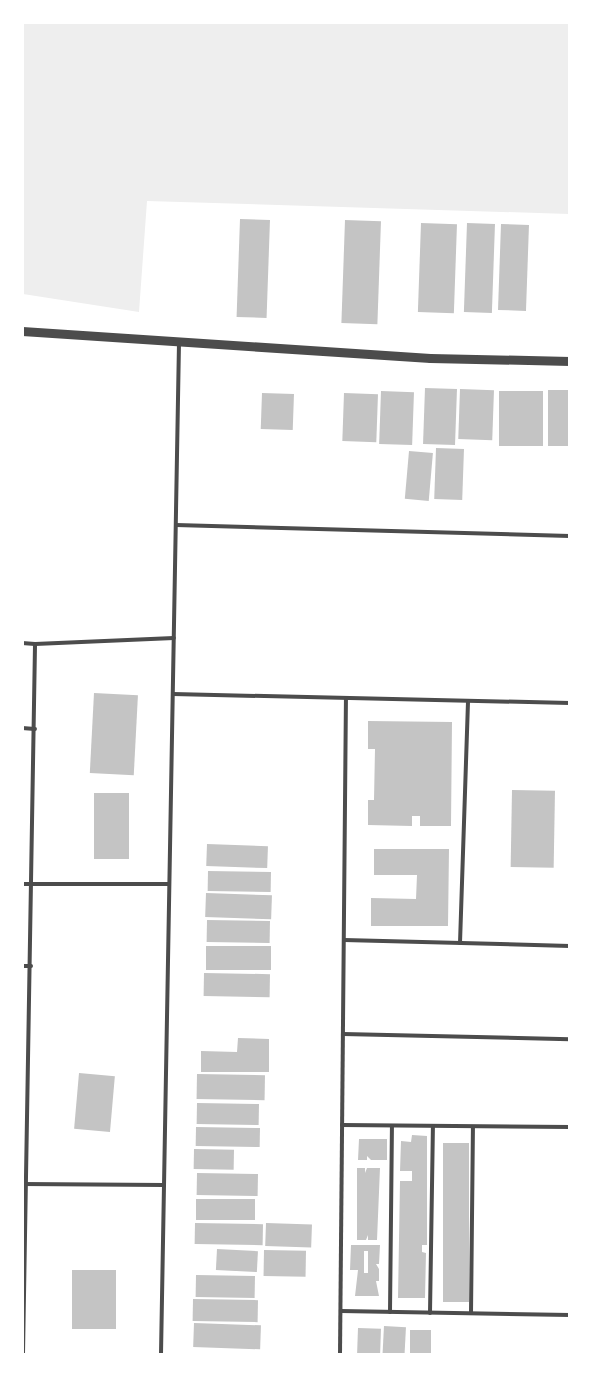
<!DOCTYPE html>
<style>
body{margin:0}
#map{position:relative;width:592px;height:1377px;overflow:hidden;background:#fff;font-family:"Times New Roman",serif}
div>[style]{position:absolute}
.green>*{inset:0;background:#eee}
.building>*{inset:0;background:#c4c4c4;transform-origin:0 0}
.service>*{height:4px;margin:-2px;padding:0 2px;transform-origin:2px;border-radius:2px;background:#4c4c4c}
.tertiary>*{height:9px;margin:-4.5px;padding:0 4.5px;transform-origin:4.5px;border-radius:4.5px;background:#4c4c4c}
span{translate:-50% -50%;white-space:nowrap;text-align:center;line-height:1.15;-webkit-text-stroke:4.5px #fff;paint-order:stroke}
.frame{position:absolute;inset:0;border:24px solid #fff;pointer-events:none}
</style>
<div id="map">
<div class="green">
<i style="clip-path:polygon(22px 23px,569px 23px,569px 214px,147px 201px,139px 312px,23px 294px)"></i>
</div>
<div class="building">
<i style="left:240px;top:219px;width:30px;height:98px;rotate:2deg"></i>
<i style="left:345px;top:220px;width:36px;height:103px;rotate:2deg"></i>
<i style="left:421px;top:223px;width:36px;height:89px;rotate:2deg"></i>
<i style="left:467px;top:223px;width:28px;height:89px;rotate:2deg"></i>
<i style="left:501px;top:224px;width:28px;height:86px;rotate:2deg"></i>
<i style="left:425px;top:388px;width:32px;height:56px;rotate:2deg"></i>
<i style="left:460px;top:389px;width:34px;height:50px;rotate:2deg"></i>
<i style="left:548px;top:390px;width:22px;height:56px"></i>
<i style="left:381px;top:391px;width:33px;height:53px;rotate:2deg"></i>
<i style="left:499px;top:391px;width:44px;height:55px"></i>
<i style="left:262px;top:393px;width:32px;height:36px;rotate:2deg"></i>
<i style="left:344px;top:393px;width:34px;height:48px;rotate:2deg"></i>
<i style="left:436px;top:448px;width:28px;height:51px;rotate:2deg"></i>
<i style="left:409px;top:451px;width:24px;height:48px;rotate:5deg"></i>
<i style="left:94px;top:693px;width:44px;height:80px;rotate:3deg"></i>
<i style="clip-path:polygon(368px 721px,452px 722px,451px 826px,420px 826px,420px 816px,412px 816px,412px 826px,368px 825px,368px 800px,374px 800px,375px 749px,368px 749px)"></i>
<i style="left:512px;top:790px;width:43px;height:77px;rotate:1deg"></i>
<i style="left:94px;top:793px;width:35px;height:66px"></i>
<i style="left:207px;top:844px;width:61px;height:22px;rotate:2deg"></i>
<i style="clip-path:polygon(374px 849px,449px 849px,448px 926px,371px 926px,371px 898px,416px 899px,417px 875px,374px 875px)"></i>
<i style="left:208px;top:871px;width:63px;height:20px;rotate:1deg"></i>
<i style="left:206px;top:893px;width:66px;height:24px;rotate:2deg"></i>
<i style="left:207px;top:920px;width:63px;height:22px;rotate:1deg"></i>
<i style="left:206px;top:946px;width:65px;height:24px"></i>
<i style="left:204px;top:973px;width:66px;height:23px;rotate:1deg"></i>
<i style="clip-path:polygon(238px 1038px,269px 1039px,269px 1072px,201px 1072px,201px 1051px,237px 1052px)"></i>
<i style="left:79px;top:1073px;width:36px;height:56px;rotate:5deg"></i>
<i style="left:197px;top:1074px;width:68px;height:25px;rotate:1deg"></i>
<i style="left:197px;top:1103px;width:62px;height:21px;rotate:1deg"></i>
<i style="left:196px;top:1127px;width:64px;height:19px;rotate:1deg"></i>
<i style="clip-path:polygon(412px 1135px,427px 1136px,427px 1245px,422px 1245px,422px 1252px,426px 1253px,425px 1298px,398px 1298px,400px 1181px,412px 1181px,412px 1171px,400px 1171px,401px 1141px,411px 1142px)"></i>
<i style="clip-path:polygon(359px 1139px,387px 1139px,387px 1160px,371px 1160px,367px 1156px,367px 1160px,358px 1160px)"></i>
<i style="left:443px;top:1143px;width:26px;height:159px"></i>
<i style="left:194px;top:1149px;width:40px;height:20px;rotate:1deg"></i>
<i style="clip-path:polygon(357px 1168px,365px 1168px,365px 1173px,367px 1168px,380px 1168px,377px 1240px,368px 1240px,368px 1235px,366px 1240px,357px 1240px)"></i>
<i style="left:197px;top:1173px;width:61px;height:22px;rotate:1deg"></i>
<i style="left:196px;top:1199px;width:59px;height:21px"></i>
<i style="left:195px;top:1223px;width:68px;height:21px;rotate:1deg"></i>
<i style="left:266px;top:1223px;width:46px;height:23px;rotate:2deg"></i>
<i style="clip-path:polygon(evenodd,351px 1245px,380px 1245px,379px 1264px,376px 1264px,379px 1269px,379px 1281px,376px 1281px,379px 1296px,355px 1296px,358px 1270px,350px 1270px,351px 1245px,364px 1251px,368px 1251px,368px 1273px,364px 1273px,364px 1251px)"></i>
<i style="left:217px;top:1249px;width:41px;height:21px;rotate:3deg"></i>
<i style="left:264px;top:1250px;width:42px;height:26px;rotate:1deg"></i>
<i style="left:72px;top:1270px;width:44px;height:59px"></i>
<i style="left:196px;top:1275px;width:59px;height:22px;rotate:1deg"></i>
<i style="left:193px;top:1299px;width:65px;height:22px;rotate:1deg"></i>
<i style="left:194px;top:1323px;width:67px;height:24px;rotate:2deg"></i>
<i style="left:384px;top:1326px;width:22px;height:28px;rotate:3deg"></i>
<i style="left:358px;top:1328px;width:23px;height:26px;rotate:2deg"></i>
<i style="left:410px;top:1330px;width:21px;height:24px"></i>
</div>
<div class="service">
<i style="left:176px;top:525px;width:394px;rotate:1.6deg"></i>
<i style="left:22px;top:643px;width:13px;rotate:4deg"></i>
<i style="left:173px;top:694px;width:397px;rotate:1.3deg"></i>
<i style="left:22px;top:728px;width:13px;rotate:4deg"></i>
<i style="left:22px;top:884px;width:147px"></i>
<i style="left:344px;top:940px;width:226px;rotate:1.5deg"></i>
<i style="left:460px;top:943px;width:242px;rotate:-88.1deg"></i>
<i style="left:22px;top:966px;width:9px"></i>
<i style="left:343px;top:1034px;width:227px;rotate:1.3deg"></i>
<i style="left:342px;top:1125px;width:228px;rotate:0.5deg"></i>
<i style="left:22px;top:1184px;width:142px;rotate:0.4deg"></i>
<i style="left:341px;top:1311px;width:229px;rotate:1deg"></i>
<i style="left:390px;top:1312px;width:186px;rotate:-89.4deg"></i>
<i style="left:430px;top:1313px;width:187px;rotate:-89.1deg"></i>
<i style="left:471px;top:1313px;width:186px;rotate:-89.4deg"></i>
<i style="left:23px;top:1354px;width:710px;rotate:-89.03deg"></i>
<i style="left:35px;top:644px;width:139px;rotate:-2.5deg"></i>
<i style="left:161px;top:1354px;width:1012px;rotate:-88.98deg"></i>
<i style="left:340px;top:1354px;width:656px;rotate:-89.48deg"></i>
</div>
<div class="tertiary">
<i style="left:22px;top:331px;width:409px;rotate:3.8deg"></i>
<i style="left:430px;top:358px;width:140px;rotate:1.2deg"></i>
</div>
<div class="frame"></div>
</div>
